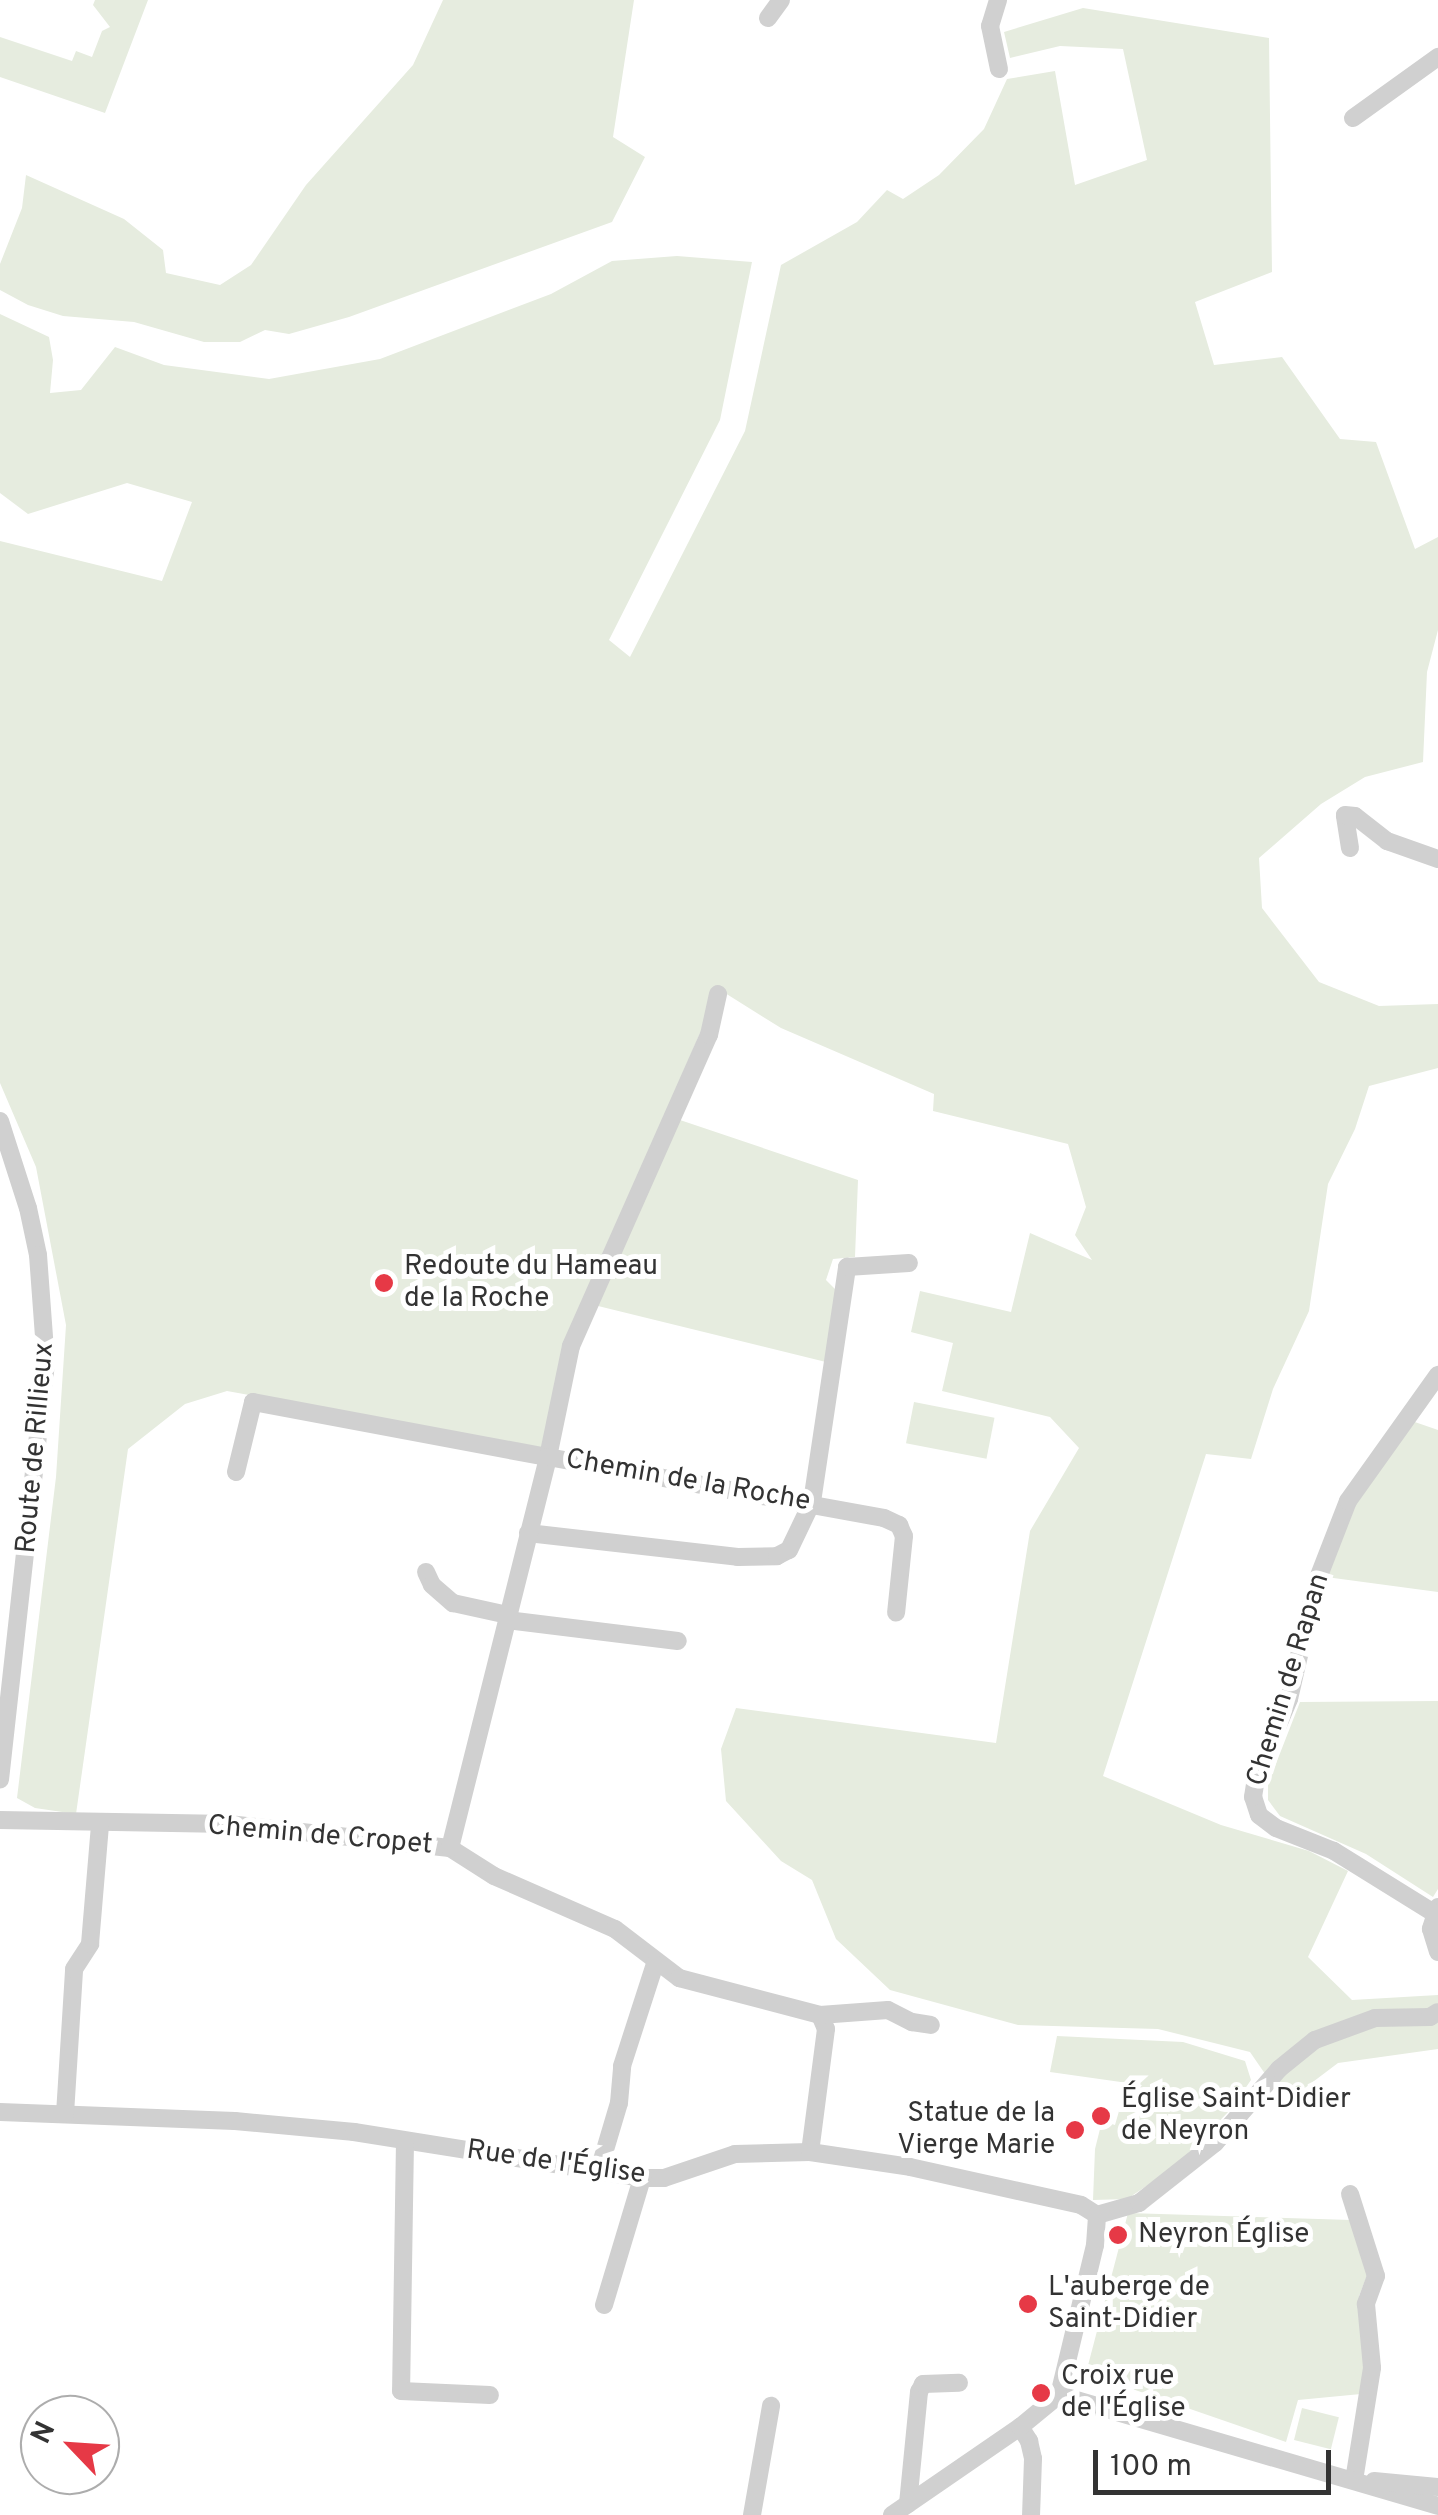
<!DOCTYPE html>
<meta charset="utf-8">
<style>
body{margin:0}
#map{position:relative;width:1438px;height:2515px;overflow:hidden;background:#fff;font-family:Overpass,sans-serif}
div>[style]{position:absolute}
.green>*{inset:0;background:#e6ecdf;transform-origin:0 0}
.minor>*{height:18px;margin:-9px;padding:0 9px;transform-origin:9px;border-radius:9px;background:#d0d0d0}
.dots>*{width:28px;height:28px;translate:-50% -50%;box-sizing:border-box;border:5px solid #fff;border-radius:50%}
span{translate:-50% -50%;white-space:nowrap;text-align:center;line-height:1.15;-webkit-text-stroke:10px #fff;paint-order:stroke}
.poi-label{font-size:28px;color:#333}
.left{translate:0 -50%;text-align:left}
.right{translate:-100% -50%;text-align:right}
.street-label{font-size:28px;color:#333}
.north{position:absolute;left:20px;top:2395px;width:100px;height:100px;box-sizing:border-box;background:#fff;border:2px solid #adadad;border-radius:50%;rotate:295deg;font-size:28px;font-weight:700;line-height:40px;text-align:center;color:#333}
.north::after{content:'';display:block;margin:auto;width:35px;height:45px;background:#e63946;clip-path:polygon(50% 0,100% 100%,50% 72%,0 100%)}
.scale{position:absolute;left:1093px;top:2450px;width:238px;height:45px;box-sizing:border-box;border:5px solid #333;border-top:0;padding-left:12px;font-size:30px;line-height:35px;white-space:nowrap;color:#333;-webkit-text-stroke:8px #fff;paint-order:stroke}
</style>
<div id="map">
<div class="green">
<i style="clip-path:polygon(95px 0,148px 0,105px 113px,0 77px,0 37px,72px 61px,76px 51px,92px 57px,102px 31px,110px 27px,93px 5px)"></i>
<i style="clip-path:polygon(443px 0,634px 0,613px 137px,645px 157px,612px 222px,349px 317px,289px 334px,265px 330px,240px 342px,204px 342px,134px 322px,63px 316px,28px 305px,0 290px,0 264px,22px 208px,26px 175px,124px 219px,163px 250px,166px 273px,220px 285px,251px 265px,306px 185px,413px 65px)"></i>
<i style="clip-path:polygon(1083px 8px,1269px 38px,1272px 272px,1195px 302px,1214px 365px,1282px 357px,1340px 439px,1376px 442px,1415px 549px,1438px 537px,1438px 630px,1427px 672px,1423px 762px,1365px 777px,1321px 804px,1259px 858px,1262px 908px,1319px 982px,1379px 1006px,1438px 1004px,1438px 1068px,1369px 1086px,1355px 1129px,1328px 1184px,1309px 1311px,1273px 1389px,1251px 1459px,1206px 1454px,1103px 1776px,1221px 1825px,1309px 1851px,1348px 1871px,1308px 1957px,1352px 2000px,1438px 1995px,1438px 2049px,1338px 2063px,1285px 2103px,1250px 2052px,1158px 2029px,1018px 2025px,890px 1990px,836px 1939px,812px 1880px,781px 1861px,726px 1801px,721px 1749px,736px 1708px,996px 1743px,1030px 1531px,1079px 1448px,1050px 1417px,942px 1391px,953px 1343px,911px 1332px,920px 1291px,1011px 1312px,1030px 1233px,1092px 1260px,1075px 1235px,1086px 1207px,1068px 1144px,933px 1111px,934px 1094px,781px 1028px,725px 993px,712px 1005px,585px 1302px,543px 1449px,227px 1391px,185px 1404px,128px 1449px,76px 1814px,35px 1808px,17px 1798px,56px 1477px,66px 1325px,36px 1167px,0 1083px,0 541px,162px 581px,192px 502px,127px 483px,28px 514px,0 493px,0 314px,49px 337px,53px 360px,50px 393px,81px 390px,115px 347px,164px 365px,269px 379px,380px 359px,551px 294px,612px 261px,677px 256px,752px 262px,720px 420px,609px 640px,630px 657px,745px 431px,781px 265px,857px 222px,887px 190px,903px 199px,939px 175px,984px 129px,1007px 79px,1055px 71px,1075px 185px,1147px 160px,1123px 49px,1060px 46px,1010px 58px,1004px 32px)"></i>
<i style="clip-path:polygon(680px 1120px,858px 1180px,855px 1257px,833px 1259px,826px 1280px,840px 1294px,830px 1363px,594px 1305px)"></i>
<i style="left:914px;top:1402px;width:82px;height:42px;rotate:11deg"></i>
<i style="clip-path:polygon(1409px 1420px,1438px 1430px,1438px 1592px,1326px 1577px,1355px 1500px)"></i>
<i style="clip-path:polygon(1438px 1701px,1438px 1889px,1433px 1897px,1366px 1854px,1280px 1816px,1268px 1800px,1268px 1784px,1300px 1702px)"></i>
<i style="clip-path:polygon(1057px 2036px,1183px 2042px,1245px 2061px,1251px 2080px,1231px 2109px,1175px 2167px,1127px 2199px,1093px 2200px,1095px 2149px,1102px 2121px,1115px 2125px,1119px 2111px,1142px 2085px,1050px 2072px)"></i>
<i style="clip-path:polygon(1128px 2213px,1351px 2220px,1368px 2273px,1359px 2296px,1365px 2360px,1361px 2394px,1298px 2400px,1286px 2442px,1086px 2373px)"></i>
<i style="left:1302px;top:2408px;width:38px;height:33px;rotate:14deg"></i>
</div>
<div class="minor">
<i style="left:998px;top:0;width:27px;rotate:107deg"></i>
<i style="left:990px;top:26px;width:44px;rotate:78.2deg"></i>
<i style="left:768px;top:18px;width:22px;rotate:-54deg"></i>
<i style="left:1353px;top:118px;width:105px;rotate:-35.7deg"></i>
<i style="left:1350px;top:848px;width:33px;rotate:-99deg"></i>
<i style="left:1345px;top:815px;width:10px;rotate:6deg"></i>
<i style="left:1355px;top:816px;width:41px;rotate:38deg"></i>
<i style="left:1387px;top:841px;width:54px;rotate:19.4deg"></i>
<i style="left:0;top:1121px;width:91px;rotate:72.2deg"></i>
<i style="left:28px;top:1208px;width:48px;rotate:78deg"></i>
<i style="left:38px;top:1255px;width:108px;rotate:85.8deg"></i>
<i style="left:46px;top:1363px;width:419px;rotate:96.3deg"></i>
<i style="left:236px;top:1472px;width:72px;rotate:-76.3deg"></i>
<i style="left:253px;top:1402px;width:300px;rotate:10.6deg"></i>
<i style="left:548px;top:1457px;width:113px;rotate:-78.3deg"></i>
<i style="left:571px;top:1346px;width:340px;rotate:-66.1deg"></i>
<i style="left:709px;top:1035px;width:42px;rotate:-77.6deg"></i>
<i style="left:528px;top:1533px;width:211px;rotate:6.5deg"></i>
<i style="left:738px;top:1557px;width:39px;rotate:-1deg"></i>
<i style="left:777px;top:1556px;width:13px;rotate:-27deg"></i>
<i style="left:789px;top:1550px;width:53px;rotate:-64.4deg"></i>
<i style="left:812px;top:1502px;width:238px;rotate:-81.5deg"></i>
<i style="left:847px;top:1267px;width:62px;rotate:-3.7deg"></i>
<i style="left:426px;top:1572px;width:14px;rotate:65deg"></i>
<i style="left:432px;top:1585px;width:28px;rotate:41deg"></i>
<i style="left:453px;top:1603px;width:56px;rotate:12.3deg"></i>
<i style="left:507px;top:1620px;width:172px;rotate:7deg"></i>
<i style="left:0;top:1820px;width:229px;rotate:1deg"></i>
<i style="left:229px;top:1824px;width:222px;rotate:6.2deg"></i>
<i style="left:450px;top:1848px;width:52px;rotate:32.5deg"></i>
<i style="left:494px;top:1876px;width:132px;rotate:23.7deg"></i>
<i style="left:615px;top:1929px;width:81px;rotate:37.4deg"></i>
<i style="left:679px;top:1978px;width:146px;rotate:14.7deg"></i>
<i style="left:820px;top:2015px;width:15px;rotate:67deg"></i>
<i style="left:826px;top:2029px;width:124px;rotate:97.4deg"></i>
<i style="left:450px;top:1848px;width:403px;rotate:-75.9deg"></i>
<i style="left:548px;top:1457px;width:341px;rotate:10.3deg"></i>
<i style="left:884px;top:1518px;width:17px;rotate:25deg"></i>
<i style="left:899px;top:1525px;width:12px;rotate:66deg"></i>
<i style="left:904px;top:1536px;width:77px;rotate:95.9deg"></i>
<i style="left:1438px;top:1907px;width:23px;rotate:108deg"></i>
<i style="left:1431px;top:1929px;width:24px;rotate:73deg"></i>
<i style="left:1434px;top:1913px;width:118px;rotate:-148.2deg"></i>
<i style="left:1334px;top:1851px;width:62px;rotate:-158.4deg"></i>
<i style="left:1276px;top:1828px;width:21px;rotate:-143deg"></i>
<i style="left:1259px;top:1815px;width:19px;rotate:-108deg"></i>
<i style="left:1253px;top:1797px;width:20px;rotate:-81deg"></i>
<i style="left:1256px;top:1777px;width:85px;rotate:-67.1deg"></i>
<i style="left:1289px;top:1699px;width:116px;rotate:-77deg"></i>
<i style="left:1315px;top:1586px;width:91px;rotate:-68.8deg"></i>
<i style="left:1348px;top:1501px;width:155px;rotate:-54.5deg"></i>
<i style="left:820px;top:2015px;width:68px;rotate:-4.2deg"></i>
<i style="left:888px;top:2010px;width:27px;rotate:27deg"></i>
<i style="left:912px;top:2022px;width:19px;rotate:9deg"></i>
<i style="left:0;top:2112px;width:235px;rotate:2.2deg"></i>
<i style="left:235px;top:2121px;width:120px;rotate:5.3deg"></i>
<i style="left:354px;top:2132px;width:292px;rotate:9.1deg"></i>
<i style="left:642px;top:2178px;width:22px"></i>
<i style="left:664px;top:2178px;width:75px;rotate:-18.7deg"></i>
<i style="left:735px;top:2154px;width:75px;rotate:-1.5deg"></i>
<i style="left:810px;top:2152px;width:101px;rotate:8.5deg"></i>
<i style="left:910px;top:2167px;width:175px;rotate:12.5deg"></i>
<i style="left:1081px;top:2205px;width:19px;rotate:32deg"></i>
<i style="left:65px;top:2114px;width:145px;rotate:-86.4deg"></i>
<i style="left:74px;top:1969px;width:30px;rotate:-57deg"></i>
<i style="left:90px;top:1944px;width:119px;rotate:-85.2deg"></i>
<i style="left:405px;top:2141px;width:250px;rotate:90.9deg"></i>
<i style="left:401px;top:2391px;width:89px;rotate:2.6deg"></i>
<i style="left:599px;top:2170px;width:70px;rotate:-73.4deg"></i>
<i style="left:619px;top:2103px;width:37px;rotate:-85deg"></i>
<i style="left:622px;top:2066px;width:107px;rotate:-72.1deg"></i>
<i style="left:1350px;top:2194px;width:86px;rotate:72.4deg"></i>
<i style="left:1376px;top:2276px;width:30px;rotate:110deg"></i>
<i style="left:1366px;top:2304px;width:64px;rotate:84.6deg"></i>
<i style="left:1372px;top:2368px;width:114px;rotate:99.1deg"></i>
<i style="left:1097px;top:2215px;width:44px;rotate:-15.9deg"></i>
<i style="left:1139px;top:2203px;width:97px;rotate:-38.3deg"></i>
<i style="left:1215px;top:2143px;width:98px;rotate:-49.1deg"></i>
<i style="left:1279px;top:2069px;width:46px;rotate:-38.9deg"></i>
<i style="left:1315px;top:2040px;width:64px;rotate:-20.1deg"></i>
<i style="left:1375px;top:2018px;width:55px;rotate:-1deg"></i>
<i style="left:1430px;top:2017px;width:9px;rotate:-32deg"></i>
<i style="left:604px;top:2305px;width:133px;rotate:-73.3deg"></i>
<i style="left:1059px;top:2395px;width:395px;rotate:16.3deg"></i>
<i style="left:1059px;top:2395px;width:154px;rotate:-76.5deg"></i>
<i style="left:1095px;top:2245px;width:30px;rotate:-86deg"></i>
<i style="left:1020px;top:2427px;width:17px;rotate:57deg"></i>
<i style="left:1029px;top:2441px;width:18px;rotate:77deg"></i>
<i style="left:1033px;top:2459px;width:56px;rotate:92deg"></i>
<i style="left:1374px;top:2481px;width:64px;rotate:5.4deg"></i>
<i style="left:908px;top:2504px;width:113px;rotate:-84.4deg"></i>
<i style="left:919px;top:2392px;width:9px;rotate:-63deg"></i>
<i style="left:923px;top:2384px;width:36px;rotate:-2deg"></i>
<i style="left:752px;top:2515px;width:111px;rotate:-80.1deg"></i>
<i style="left:892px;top:2515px;width:155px;rotate:-34.5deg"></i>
<i style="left:1020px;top:2427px;width:50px;rotate:-39.4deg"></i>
</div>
<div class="dots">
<i style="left:384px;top:1283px;background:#e63946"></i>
<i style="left:1101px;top:2116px;background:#e63946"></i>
<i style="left:1075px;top:2130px;background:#e63946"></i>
<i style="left:1118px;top:2235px;background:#e63946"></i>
<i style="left:1028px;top:2304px;background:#e63946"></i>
<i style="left:1041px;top:2393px;background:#e63946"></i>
</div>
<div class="poi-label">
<span class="left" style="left:404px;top:1283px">Redoute du Hameau<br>de la Roche</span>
<span class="left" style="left:1121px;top:2116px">Église Saint-Didier<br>de Neyron</span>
<span class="right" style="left:1055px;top:2130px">Statue de la<br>Vierge Marie</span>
<span class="left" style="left:1138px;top:2235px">Neyron Église</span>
<span class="left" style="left:1048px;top:2304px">L'auberge de<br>Saint-Didier</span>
<span class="left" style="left:1061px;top:2393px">Croix rue<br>de l'Église</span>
</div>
<div class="street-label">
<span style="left:36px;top:1448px;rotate:-85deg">Route de Rillieux</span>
<span style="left:688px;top:1481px;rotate:10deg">Chemin de la Roche</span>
<span style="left:1289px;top:1680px;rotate:-73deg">Chemin de Rapan</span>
<span style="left:320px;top:1836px;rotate:5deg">Chemin de Cropet</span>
<span style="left:556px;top:2163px;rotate:8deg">Rue de l'Église</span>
</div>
<div class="north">N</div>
<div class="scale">100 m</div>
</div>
